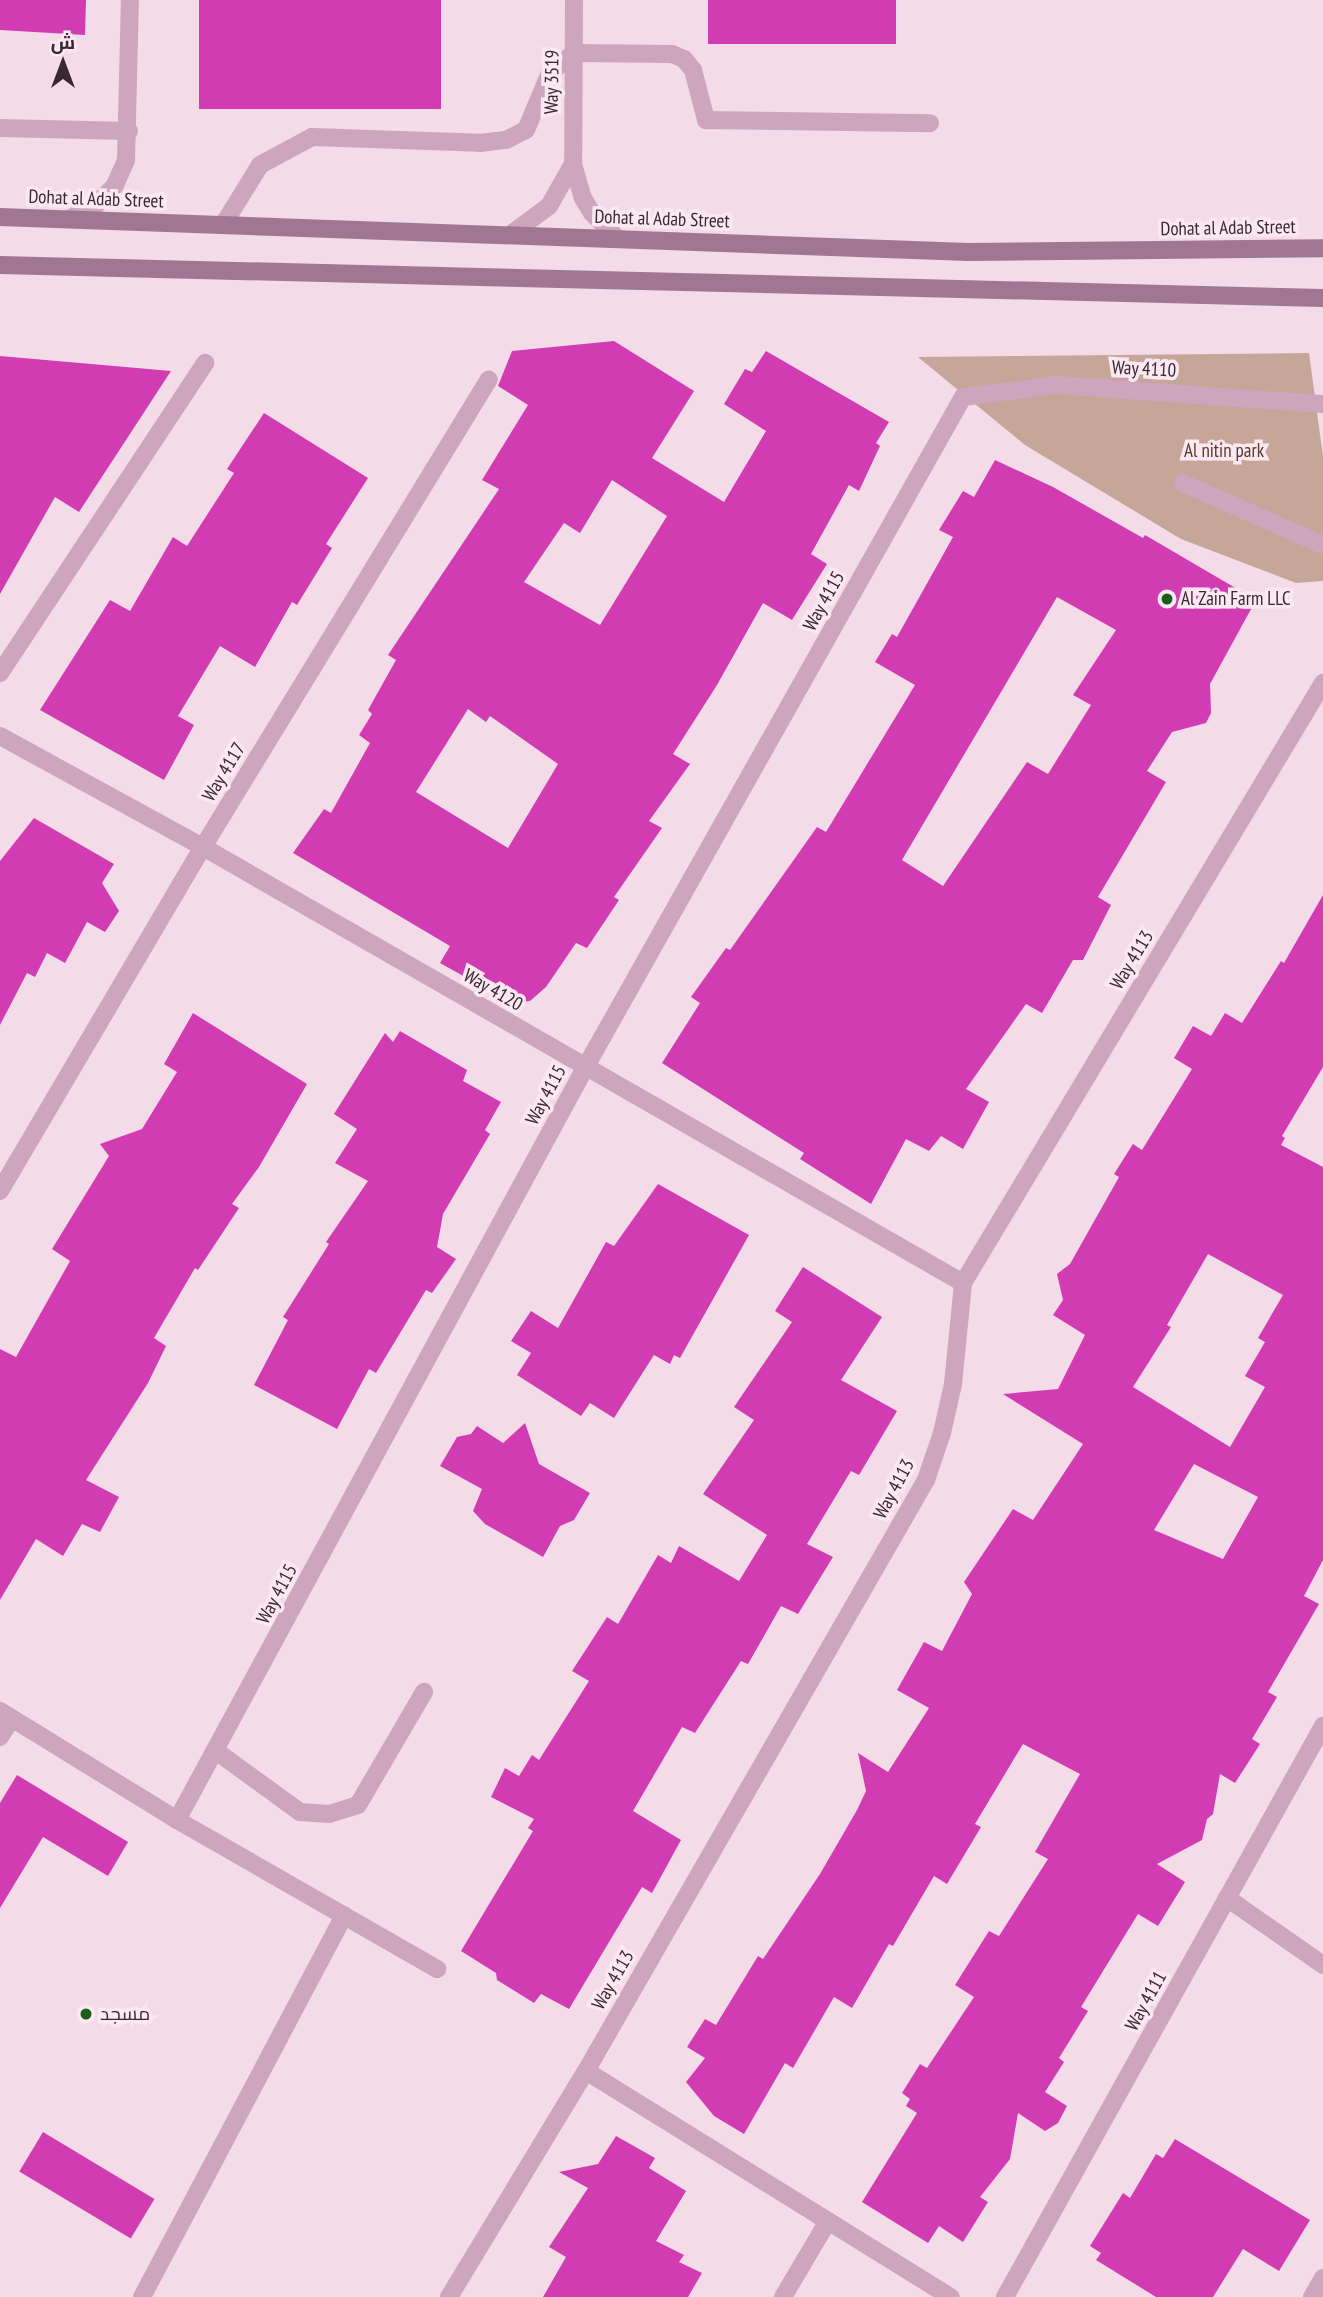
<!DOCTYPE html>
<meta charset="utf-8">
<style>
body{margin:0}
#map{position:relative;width:1323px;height:2297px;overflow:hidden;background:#f4dbe8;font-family:"PT Sans Narrow",Cairo,sans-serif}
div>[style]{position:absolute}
.green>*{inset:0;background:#c5a699}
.building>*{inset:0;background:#d13cb2;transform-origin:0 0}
.service>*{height:18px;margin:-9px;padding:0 9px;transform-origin:9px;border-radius:9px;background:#cda5bd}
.minor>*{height:18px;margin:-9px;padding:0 9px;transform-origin:9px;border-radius:9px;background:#cda5bd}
.tertiary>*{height:18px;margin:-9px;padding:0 9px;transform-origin:9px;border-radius:9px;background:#cda5bd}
.secondary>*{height:18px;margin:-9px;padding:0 9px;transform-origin:9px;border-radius:9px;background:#a17693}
.dots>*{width:19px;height:19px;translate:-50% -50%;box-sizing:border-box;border:4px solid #fbe8f1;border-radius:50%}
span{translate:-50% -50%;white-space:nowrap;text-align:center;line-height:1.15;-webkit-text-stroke:7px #fbe8f1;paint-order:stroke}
.street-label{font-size:19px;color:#392734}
.park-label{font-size:19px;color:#593929}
.poi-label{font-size:19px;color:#392734}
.left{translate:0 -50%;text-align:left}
.north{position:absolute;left:28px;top:28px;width:70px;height:70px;-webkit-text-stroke:5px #fbe8f1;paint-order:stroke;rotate:0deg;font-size:19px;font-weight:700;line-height:28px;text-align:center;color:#392734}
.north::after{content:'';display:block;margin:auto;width:24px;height:32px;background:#392734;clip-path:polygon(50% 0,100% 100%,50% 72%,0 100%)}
</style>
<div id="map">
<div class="green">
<i style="clip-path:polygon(1309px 353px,1323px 457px,1323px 581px,1296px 583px,1181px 539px,1025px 445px,918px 357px)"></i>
</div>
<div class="building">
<i style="clip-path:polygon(0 0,86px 0,85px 35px,0 30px)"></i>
<i style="left:199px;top:0;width:242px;height:109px"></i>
<i style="left:708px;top:0;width:188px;height:44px"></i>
<i style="clip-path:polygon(evenodd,614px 341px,694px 391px,652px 458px,724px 502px,766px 431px,724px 404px,745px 369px,752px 372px,766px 351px,889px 422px,876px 443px,880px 446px,859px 491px,849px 485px,811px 554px,827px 564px,792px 620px,763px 603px,717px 685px,673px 754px,690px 764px,649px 821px,662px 828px,614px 897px,619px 900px,587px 948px,576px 943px,546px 987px,530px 1001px,512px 1003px,440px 963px,450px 946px,293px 853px,324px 809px,331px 813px,370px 743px,359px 735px,372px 714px,368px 710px,396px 660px,388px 655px,499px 489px,482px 480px,528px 405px,498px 386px,512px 351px,614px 341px,612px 480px,667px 516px,600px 625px,524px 582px,564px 523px,580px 533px,612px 480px,614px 341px,468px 709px,486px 722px,490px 716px,558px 764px,508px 848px,416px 792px,468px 709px)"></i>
<i style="clip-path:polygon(0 356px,171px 371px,79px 512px,55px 497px,0 594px)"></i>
<i style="clip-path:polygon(264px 413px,368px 478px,326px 544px,332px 548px,297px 605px,292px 602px,255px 667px,220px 646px,178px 716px,194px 725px,164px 780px,40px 710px,110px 600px,130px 611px,173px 537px,187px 546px,234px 473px,227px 469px)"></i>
<i style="clip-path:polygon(evenodd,995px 460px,1053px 487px,1143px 538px,1145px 535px,1256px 600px,1210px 684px,1211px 713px,1206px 723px,1172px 732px,1147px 771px,1166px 782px,1098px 897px,1111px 905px,1083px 960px,1073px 960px,1042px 1013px,1026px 1004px,966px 1089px,989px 1102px,963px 1149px,941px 1136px,929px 1151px,906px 1139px,871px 1204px,800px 1159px,804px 1153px,662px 1063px,700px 1003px,691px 997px,726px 948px,730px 950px,817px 827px,826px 832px,915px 685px,875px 662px,892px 634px,897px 637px,953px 537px,939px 530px,963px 491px,974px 497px,995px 460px,1057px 597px,1116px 630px,1073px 695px,1091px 705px,1048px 774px,1027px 762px,943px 886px,902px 860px,1057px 597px)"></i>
<i style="clip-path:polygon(34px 818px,114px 864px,102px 883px,119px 911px,105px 932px,87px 922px,65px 963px,47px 953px,35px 977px,27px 973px,0 1025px,0 861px)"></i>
<i style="clip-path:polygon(evenodd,1323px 895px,1323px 1067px,1282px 1136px,1285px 1138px,1281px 1145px,1323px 1167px,1323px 1560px,1304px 1596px,1319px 1604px,1268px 1692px,1277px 1697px,1252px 1739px,1260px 1744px,1235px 1783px,1220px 1774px,1213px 1814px,1207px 1819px,1202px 1840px,1157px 1864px,1185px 1882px,1158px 1926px,1138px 1914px,1081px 2007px,1088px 2011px,1059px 2058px,1064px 2062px,1045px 2092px,1067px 2106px,1058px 2123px,1045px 2131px,1018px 2113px,1010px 2159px,980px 2197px,988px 2202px,963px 2242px,939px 2226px,928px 2243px,862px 2202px,917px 2113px,906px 2106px,910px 2099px,902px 2093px,920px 2064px,927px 2068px,974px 1997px,955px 1985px,989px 1931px,999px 1936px,1048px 1859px,1035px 1852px,1080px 1774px,1023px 1744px,975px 1824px,981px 1827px,947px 1884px,934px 1876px,893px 1946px,889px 1944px,852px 2008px,834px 1997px,793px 2068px,785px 2063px,744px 2134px,714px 2116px,686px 2082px,705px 2058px,687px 2047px,705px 2019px,716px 2025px,758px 1956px,763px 1959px,820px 1874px,857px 1810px,866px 1791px,858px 1753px,888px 1772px,929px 1708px,897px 1690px,924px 1642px,942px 1651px,972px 1594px,964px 1582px,1013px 1509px,1033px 1520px,1083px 1444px,1003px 1394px,1058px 1389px,1085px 1335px,1053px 1315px,1063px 1300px,1057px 1274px,1070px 1264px,1119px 1177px,1114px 1174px,1133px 1144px,1142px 1150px,1192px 1069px,1174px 1058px,1193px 1026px,1211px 1036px,1225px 1013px,1242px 1023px,1281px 961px,1284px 963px,1323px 895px,1208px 1254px,1283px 1295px,1258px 1338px,1265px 1342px,1245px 1376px,1265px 1387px,1230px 1447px,1133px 1387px,1171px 1327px,1167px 1325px,1208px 1254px,1323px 895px,1194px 1464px,1258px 1497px,1223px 1559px,1154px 1530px,1194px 1464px)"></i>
<i style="clip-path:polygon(193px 1013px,307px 1084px,259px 1167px,232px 1204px,239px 1208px,198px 1270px,195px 1268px,154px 1338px,166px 1346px,148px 1383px,86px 1480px,119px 1497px,100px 1532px,82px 1524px,63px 1556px,36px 1539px,0 1600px,0 1349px,16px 1357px,70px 1261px,52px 1249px,109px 1156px,100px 1144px,142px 1129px,177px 1072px,164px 1064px)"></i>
<i style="clip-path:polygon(400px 1031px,467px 1070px,463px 1081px,501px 1102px,485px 1130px,490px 1134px,443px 1214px,437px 1247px,456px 1259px,432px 1293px,426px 1290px,376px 1373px,369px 1369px,337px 1429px,254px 1385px,288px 1320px,283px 1317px,329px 1244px,326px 1242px,368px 1181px,335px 1163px,357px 1129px,334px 1114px,385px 1033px,393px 1042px)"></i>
<i style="clip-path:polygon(658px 1184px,749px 1235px,680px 1358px,674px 1355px,670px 1364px,654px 1355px,614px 1418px,590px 1403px,581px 1416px,517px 1375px,531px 1353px,511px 1341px,531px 1311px,558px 1328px,606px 1242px,614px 1246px)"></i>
<i style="clip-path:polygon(803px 1267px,882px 1317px,841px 1380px,897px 1411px,859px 1475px,851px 1471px,807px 1544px,833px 1557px,798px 1614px,781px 1606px,748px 1664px,741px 1661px,695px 1733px,682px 1727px,633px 1811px,681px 1840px,652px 1893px,642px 1887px,569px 2009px,541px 1994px,534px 2003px,497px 1980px,496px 1973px,461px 1951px,533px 1831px,528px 1828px,534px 1819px,491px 1797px,505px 1768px,519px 1776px,532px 1755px,539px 1760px,589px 1681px,572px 1671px,607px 1617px,618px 1624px,658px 1555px,671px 1563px,679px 1546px,739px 1581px,767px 1535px,703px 1494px,754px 1420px,734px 1407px,792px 1322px,775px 1311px)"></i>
<i style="clip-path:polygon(525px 1423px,539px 1464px,590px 1493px,574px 1520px,560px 1526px,543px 1557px,485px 1524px,473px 1511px,482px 1489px,440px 1466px,457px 1437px,471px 1434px,477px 1426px,503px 1443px)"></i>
<i style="clip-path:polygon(17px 1775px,128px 1842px,108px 1876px,43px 1837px,0 1908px,0 1803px)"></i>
<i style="left:43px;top:2132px;width:130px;height:46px;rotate:31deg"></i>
<i style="clip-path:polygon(616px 2136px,655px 2158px,649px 2168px,686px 2191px,656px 2241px,684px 2255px,679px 2262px,702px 2273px,688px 2297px,543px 2297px,566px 2257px,549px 2247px,588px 2188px,559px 2172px,598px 2164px)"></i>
<i style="clip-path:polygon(1175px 2139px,1310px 2220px,1279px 2271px,1243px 2249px,1213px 2297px,1156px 2297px,1096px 2260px,1101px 2253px,1090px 2246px,1123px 2193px,1130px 2198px,1156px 2154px,1163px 2158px)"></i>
</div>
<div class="service">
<i style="left:0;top:128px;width:129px;rotate:1.3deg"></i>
<i style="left:69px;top:219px;width:29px;rotate:-27deg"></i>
<i style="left:95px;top:206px;width:29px;rotate:-46deg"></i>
<i style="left:115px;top:185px;width:27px;rotate:-66deg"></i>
<i style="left:126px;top:160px;width:160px;rotate:-88.6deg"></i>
<i style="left:223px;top:225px;width:70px;rotate:-58.3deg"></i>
<i style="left:260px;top:165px;width:59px;rotate:-28.3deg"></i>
<i style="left:312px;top:137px;width:168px;rotate:2deg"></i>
<i style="left:480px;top:143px;width:26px;rotate:-7deg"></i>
<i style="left:506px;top:140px;width:22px;rotate:-27deg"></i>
<i style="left:526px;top:130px;width:62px;rotate:-67.2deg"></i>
<i style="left:550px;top:73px;width:31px;rotate:-40deg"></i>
<i style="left:574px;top:53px;width:98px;rotate:0.6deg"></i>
<i style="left:672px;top:54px;width:13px;rotate:23deg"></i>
<i style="left:684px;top:59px;width:14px;rotate:51deg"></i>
<i style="left:693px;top:70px;width:52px;rotate:75.4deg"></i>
<i style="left:706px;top:120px;width:224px;rotate:0.8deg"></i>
<i style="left:1183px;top:483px;width:153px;rotate:23.9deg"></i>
<i style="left:216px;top:1751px;width:104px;rotate:36deg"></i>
<i style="left:300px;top:1812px;width:29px;rotate:4deg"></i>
<i style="left:329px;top:1814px;width:30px;rotate:-17deg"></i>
<i style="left:358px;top:1805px;width:131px;rotate:-59.7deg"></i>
</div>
<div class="minor">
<i style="left:0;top:673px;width:372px;rotate:-56.5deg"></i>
<i style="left:0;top:736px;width:231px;rotate:28.7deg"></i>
<i style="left:203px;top:847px;width:876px;rotate:29.84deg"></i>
<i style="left:0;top:1191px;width:399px;rotate:-59.5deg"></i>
<i style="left:203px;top:847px;width:548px;rotate:-58.57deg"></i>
<i style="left:0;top:1711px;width:208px;rotate:31.6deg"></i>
<i style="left:177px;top:1820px;width:300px;rotate:29.8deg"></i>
<i style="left:0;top:1737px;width:22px;rotate:-58deg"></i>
<i style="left:177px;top:1820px;width:856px;rotate:-61.52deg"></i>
<i style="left:585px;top:1068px;width:770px;rotate:-60.61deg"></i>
<i style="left:963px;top:397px;width:95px;rotate:-7.3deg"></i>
<i style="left:1057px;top:385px;width:267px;rotate:4.1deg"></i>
<i style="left:1227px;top:1898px;width:117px;rotate:34.9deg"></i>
<i style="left:586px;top:2071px;width:429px;rotate:31.8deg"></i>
<i style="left:142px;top:2297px;width:432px;rotate:-62.1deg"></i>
<i style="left:449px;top:2297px;width:264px;rotate:-58.8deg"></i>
<i style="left:586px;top:2071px;width:682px;rotate:-60.09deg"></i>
<i style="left:926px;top:1480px;width:50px;rotate:-71.2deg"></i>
<i style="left:942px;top:1433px;width:50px;rotate:-77.3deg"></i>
<i style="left:953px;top:1384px;width:101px;rotate:-84.3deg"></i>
<i style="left:963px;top:1283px;width:700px;rotate:-59.04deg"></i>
<i style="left:783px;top:2297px;width:88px;rotate:-59.4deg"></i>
<i style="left:1005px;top:2297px;width:654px;rotate:-60.89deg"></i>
<i style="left:1312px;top:2297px;width:22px;rotate:-60deg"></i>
</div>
<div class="tertiary">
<i style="left:574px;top:0;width:164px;rotate:90.3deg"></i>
<i style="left:573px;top:164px;width:35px;rotate:74deg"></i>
<i style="left:583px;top:198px;width:17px;rotate:59deg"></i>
<i style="left:592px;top:213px;width:37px;rotate:45deg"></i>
<i style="left:510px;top:235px;width:49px;rotate:-36.6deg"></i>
<i style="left:549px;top:206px;width:48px;rotate:-60.3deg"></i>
</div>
<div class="secondary">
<i style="left:0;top:217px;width:969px;rotate:2.07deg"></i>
<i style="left:968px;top:252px;width:355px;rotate:-0.6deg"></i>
<i style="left:0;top:265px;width:1323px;rotate:1.43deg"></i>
</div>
<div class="dots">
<i style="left:1167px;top:599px;background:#195e1b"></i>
<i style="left:86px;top:2014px;background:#195e1b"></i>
</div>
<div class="street-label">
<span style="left:552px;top:82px;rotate:-89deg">Way 3519</span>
<span style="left:96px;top:199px;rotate:2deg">Dohat al Adab Street</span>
<span style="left:662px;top:219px;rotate:2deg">Dohat al Adab Street</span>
<span style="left:1228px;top:228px;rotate:-1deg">Dohat al Adab Street</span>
<span style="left:1144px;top:369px;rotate:3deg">Way 4110</span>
<span style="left:824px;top:601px;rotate:-61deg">Way 4115</span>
<span style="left:224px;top:772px;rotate:-59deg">Way 4117</span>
<span style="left:1132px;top:960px;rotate:-59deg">Way 4113</span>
<span style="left:493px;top:990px;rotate:30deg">Way 4120</span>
<span style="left:546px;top:1095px;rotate:-62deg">Way 4115</span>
<span style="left:894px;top:1489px;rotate:-62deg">Way 4113</span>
<span style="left:277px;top:1594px;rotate:-62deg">Way 4115</span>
<span style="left:613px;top:1980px;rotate:-60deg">Way 4113</span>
<span style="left:1146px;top:2001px;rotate:-61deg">Way 4111</span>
</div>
<div class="park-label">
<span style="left:1224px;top:451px">Al nitin park</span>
</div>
<div class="poi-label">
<span class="left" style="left:1181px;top:599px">Al Zain Farm LLC</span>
<span class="left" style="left:100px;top:2014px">مسجد</span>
</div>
<div class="north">ش</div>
</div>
